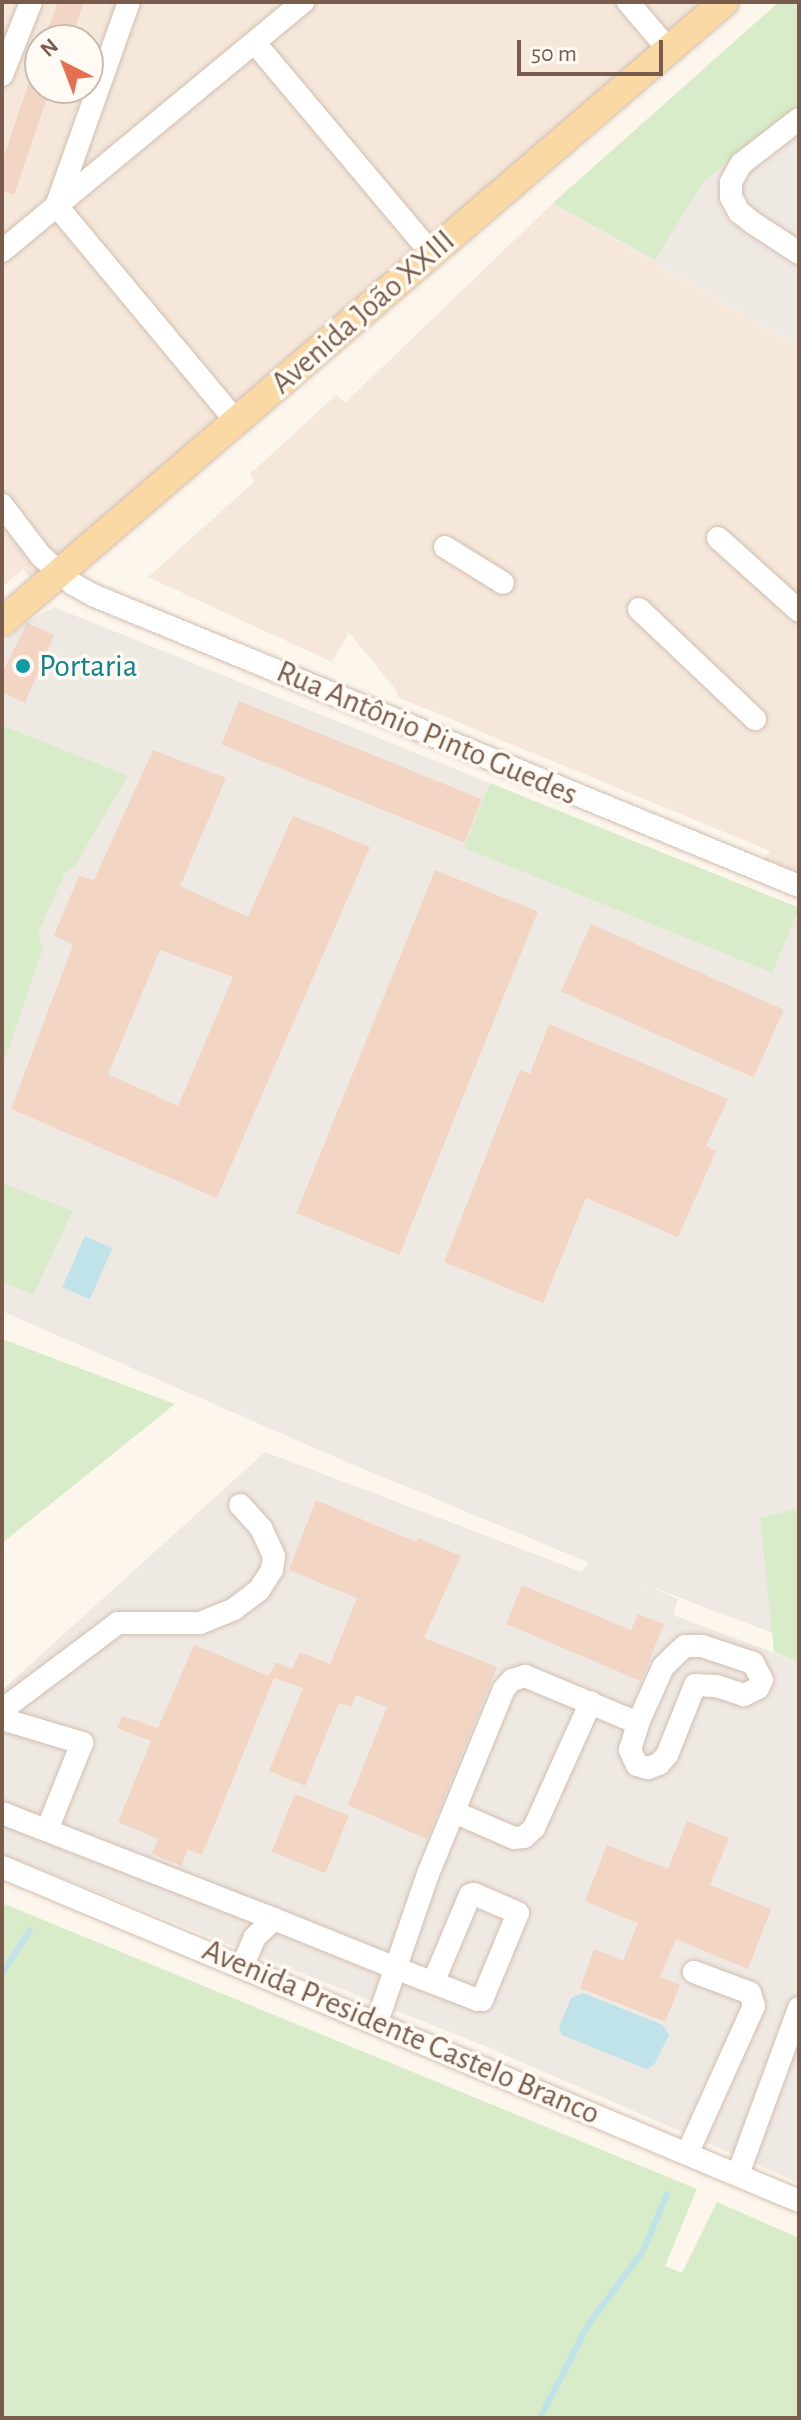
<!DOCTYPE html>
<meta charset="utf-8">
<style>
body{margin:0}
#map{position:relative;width:801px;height:2420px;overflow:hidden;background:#fdf6ec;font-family:"Alegreya Sans",sans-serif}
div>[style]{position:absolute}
.residential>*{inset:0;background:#f5e8da}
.industrial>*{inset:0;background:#efe9e4}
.green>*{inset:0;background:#d8ecc9;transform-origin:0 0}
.water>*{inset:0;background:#bfe3e8;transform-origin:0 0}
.stream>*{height:6px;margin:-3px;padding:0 3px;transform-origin:3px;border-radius:3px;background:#bfe3e8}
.building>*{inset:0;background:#f3d5c3;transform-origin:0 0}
.roads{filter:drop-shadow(0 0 2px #d1beb0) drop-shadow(0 0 2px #d1beb0)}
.minor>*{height:22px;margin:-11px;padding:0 11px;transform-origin:11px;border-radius:11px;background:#fff}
.major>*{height:28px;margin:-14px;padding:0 14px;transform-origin:14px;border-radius:14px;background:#fbd9a5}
.dots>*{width:22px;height:22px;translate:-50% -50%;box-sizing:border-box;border:4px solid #fffaf3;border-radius:50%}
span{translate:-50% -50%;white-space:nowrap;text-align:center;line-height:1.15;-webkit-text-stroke:7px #fffaf3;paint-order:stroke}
.street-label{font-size:32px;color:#7a5c4d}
.culture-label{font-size:32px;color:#0d838f}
.left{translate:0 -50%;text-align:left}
.frame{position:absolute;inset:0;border:4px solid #7a5c4d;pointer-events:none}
.north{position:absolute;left:24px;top:24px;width:80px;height:80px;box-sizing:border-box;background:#fffaf3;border:2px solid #cabbb1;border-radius:50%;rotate:318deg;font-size:22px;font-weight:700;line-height:32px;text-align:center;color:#7a5c4d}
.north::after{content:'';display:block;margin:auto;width:28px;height:36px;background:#e76f51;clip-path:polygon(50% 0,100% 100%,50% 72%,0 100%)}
.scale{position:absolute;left:517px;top:40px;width:146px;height:36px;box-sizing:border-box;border:4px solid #7a5c4d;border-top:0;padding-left:10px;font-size:24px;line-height:28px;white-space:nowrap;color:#7a5c4d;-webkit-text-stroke:6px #fffaf3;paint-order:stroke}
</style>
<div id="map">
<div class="residential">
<i style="clip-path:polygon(evenodd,2px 2px,738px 2px,46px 597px,23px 569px,2px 587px,2px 2px,40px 40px,88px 40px,88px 88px,40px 88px,40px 40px)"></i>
<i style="clip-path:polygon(553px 203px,799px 348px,799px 897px,750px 877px,770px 851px,397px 697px,397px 691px,349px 633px,332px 662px,148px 577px,254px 482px,250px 474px,336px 395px,345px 403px)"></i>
</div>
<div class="industrial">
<i style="clip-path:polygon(779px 2px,799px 2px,799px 348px,553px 203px)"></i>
<i style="clip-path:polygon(54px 607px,799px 908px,799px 1643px,644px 1584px,678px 1599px,673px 1615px,799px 1662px,799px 2183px,487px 2047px,2px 1854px,2px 1690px,265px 1452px,582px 1572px,588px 1562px,344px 1461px,2px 1311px,2px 644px,25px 623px)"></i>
</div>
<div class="green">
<i style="clip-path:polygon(779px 2px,799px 2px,799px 103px,703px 182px,655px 260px,553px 203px)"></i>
<i style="clip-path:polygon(4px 726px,128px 776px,75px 865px,65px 873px,38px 933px,43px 949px,2px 1067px)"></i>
<i style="left:490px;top:783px;width:333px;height:70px;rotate:22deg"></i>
<i style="clip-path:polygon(2px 1183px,73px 1211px,33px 1295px,2px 1281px)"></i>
<i style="clip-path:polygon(2px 1339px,175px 1404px,2px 1543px)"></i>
<i style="clip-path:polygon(799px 1508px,799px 1662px,774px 1652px,760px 1518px)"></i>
<i style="clip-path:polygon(2px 1903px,697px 2189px,665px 2266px,682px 2273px,717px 2202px,799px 2238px,799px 2418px,2px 2418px)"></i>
</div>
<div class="water">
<i style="left:85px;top:1236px;width:30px;height:56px;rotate:24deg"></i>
<i style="clip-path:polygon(583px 1993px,663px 2025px,669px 2035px,654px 2065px,646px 2069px,562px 2035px,559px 2027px,571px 1998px)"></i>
</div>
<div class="stream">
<i style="left:2px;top:1973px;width:51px;rotate:-56.9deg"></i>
<i style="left:540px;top:2418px;width:105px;rotate:-62.7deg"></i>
<i style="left:588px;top:2325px;width:92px;rotate:-53.4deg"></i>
<i style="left:643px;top:2251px;width:62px;rotate:-67.2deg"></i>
</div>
<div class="building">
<i style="clip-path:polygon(58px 2px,84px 2px,71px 40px,44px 40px)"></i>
<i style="clip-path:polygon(38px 56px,40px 88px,49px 92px,14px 195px,2px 190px,2px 162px)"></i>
<i style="clip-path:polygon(27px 623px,54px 635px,25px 703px,2px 692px,2px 673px)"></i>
<i style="left:239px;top:701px;width:262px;height:47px;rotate:22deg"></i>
<i style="clip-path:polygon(evenodd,153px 750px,226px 778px,180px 886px,248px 917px,293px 816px,370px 847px,217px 1198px,11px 1109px,73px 945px,54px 935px,79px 876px,94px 880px,153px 750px,160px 950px,233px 977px,178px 1106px,108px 1074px,160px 950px)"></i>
<i style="left:435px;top:870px;width:111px;height:370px;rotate:22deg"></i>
<i style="left:591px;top:924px;width:211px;height:74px;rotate:24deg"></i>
<i style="clip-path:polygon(549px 1024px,728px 1099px,706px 1146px,716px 1151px,678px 1237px,586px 1198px,543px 1303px,444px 1262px,520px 1070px,530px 1074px)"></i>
<i style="clip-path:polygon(316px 1500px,416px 1542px,418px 1538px,461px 1556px,424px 1638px,497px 1667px,427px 1839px,348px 1805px,387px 1707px,356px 1695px,351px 1707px,339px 1703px,305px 1786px,269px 1771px,303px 1688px,274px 1678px,202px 1855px,187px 1849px,182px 1866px,152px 1854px,158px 1839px,118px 1822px,151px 1741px,117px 1728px,122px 1716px,158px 1728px,194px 1645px,269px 1676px,276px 1662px,292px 1669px,300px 1652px,330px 1664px,357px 1598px,289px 1570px)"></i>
<i style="clip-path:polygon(522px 1585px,631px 1630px,638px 1614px,664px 1624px,641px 1681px,506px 1624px)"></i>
<i style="left:295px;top:1794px;width:58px;height:62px;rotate:22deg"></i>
<i style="clip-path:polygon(687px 1821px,729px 1838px,710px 1885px,771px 1909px,748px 1969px,676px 1939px,660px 1977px,680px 1985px,665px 2022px,580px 1988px,594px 1949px,623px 1961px,638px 1923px,585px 1901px,607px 1845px,668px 1869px)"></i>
</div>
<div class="roads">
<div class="minor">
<i style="left:628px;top:2px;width:62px;rotate:49.6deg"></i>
<i style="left:255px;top:43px;width:274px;rotate:50deg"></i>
<i style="left:2px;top:75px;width:79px;rotate:-68.3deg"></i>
<i style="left:799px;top:119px;width:73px;rotate:142.2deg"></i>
<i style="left:741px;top:164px;width:21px;rotate:119deg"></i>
<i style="left:731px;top:182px;width:15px;rotate:90deg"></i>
<i style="left:731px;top:197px;width:17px;rotate:62deg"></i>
<i style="left:739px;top:212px;width:18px;rotate:38deg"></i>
<i style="left:753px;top:223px;width:55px;rotate:33.1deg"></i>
<i style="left:57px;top:204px;width:214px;rotate:-70.4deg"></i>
<i style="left:56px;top:205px;width:281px;rotate:50.2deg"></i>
<i style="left:2px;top:251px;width:391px;rotate:-39.6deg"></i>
<i style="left:2px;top:505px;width:64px;rotate:52.6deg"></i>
<i style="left:41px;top:556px;width:43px;rotate:41.2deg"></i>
<i style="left:73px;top:584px;width:25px;rotate:29deg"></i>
<i style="left:95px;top:596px;width:761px;rotate:22.39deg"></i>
<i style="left:718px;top:538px;width:109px;rotate:42deg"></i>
<i style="left:445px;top:547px;width:68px;rotate:31.8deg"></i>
<i style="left:639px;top:609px;width:160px;rotate:43.5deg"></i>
<i style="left:685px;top:1646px;width:17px"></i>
<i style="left:702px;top:1646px;width:54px;rotate:18.4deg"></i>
<i style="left:753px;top:1663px;width:19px;rotate:62deg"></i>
<i style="left:762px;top:1680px;width:9px;rotate:117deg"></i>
<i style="left:758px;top:1688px;width:16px;rotate:153deg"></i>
<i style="left:744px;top:1695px;width:29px;rotate:-162deg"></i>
<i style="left:716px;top:1686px;width:21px;rotate:-177deg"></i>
<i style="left:695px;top:1685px;width:75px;rotate:111.8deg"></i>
<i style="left:667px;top:1755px;width:12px;rotate:132deg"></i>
<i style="left:659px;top:1764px;width:12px;rotate:160deg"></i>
<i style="left:648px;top:1768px;width:11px;rotate:-165deg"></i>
<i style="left:637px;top:1765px;width:17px;rotate:-115deg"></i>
<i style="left:630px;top:1750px;width:28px;rotate:-73deg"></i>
<i style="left:638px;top:1723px;width:61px;rotate:-65.9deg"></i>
<i style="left:663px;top:1667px;width:30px;rotate:-44deg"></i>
<i style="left:2px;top:1710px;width:145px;rotate:-36.9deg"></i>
<i style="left:118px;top:1623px;width:82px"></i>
<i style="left:200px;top:1623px;width:37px;rotate:-22deg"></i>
<i style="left:234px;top:1609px;width:31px;rotate:-37deg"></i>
<i style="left:259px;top:1590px;width:24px;rotate:-57deg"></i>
<i style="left:272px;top:1570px;width:14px;rotate:-82deg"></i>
<i style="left:274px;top:1556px;width:31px;rotate:-115deg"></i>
<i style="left:261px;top:1528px;width:31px;rotate:-132deg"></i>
<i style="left:2px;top:1719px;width:84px;rotate:16.7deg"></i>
<i style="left:82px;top:1743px;width:94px;rotate:111.9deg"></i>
<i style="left:454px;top:1812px;width:65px;rotate:23.4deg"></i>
<i style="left:514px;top:1838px;width:10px;rotate:-6deg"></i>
<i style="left:524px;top:1837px;width:13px;rotate:-42deg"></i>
<i style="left:534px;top:1828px;width:138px;rotate:-65.7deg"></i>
<i style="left:2px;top:1813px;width:292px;rotate:21.3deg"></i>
<i style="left:2px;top:1867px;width:864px;rotate:22.74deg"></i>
<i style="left:243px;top:1965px;width:30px;rotate:-67deg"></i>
<i style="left:255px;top:1937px;width:26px;rotate:-43deg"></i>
<i style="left:274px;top:1919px;width:131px;rotate:22deg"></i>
<i style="left:395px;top:1968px;width:89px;rotate:21.1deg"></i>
<i style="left:478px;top:2000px;width:4px"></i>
<i style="left:482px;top:2000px;width:94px;rotate:-67.5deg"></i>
<i style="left:518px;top:1913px;width:48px;rotate:-156.6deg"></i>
<i style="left:474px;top:1894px;width:4px;rotate:166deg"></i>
<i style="left:470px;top:1895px;width:95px;rotate:112.8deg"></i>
<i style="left:377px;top:2022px;width:157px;rotate:-71deg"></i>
<i style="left:428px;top:1874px;width:200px;rotate:-67.7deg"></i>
<i style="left:504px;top:1689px;width:12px;rotate:-48deg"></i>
<i style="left:512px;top:1680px;width:14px;rotate:-17deg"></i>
<i style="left:525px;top:1676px;width:122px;rotate:22.6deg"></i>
<i style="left:688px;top:2152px;width:160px;rotate:-65.7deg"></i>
<i style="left:754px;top:2006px;width:14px;rotate:-107deg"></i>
<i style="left:750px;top:1993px;width:60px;rotate:-159.4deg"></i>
<i style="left:738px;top:2174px;width:177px;rotate:-69.8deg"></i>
</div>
<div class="major">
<i style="left:2px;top:622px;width:952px;rotate:-40.65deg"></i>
</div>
</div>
<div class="dots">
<i style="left:23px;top:666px;background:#0f9aa8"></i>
</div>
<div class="street-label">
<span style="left:363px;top:312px;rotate:-41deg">Avenida João XXIII</span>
<span style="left:427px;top:733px;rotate:23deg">Rua Antônio Pinto Guedes</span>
<span style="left:401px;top:2032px;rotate:23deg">Avenida Presidente Castelo Branco</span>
</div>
<div class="culture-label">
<span class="left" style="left:39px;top:666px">Portaria</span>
</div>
<div class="frame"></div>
<div class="north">N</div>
<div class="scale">50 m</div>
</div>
